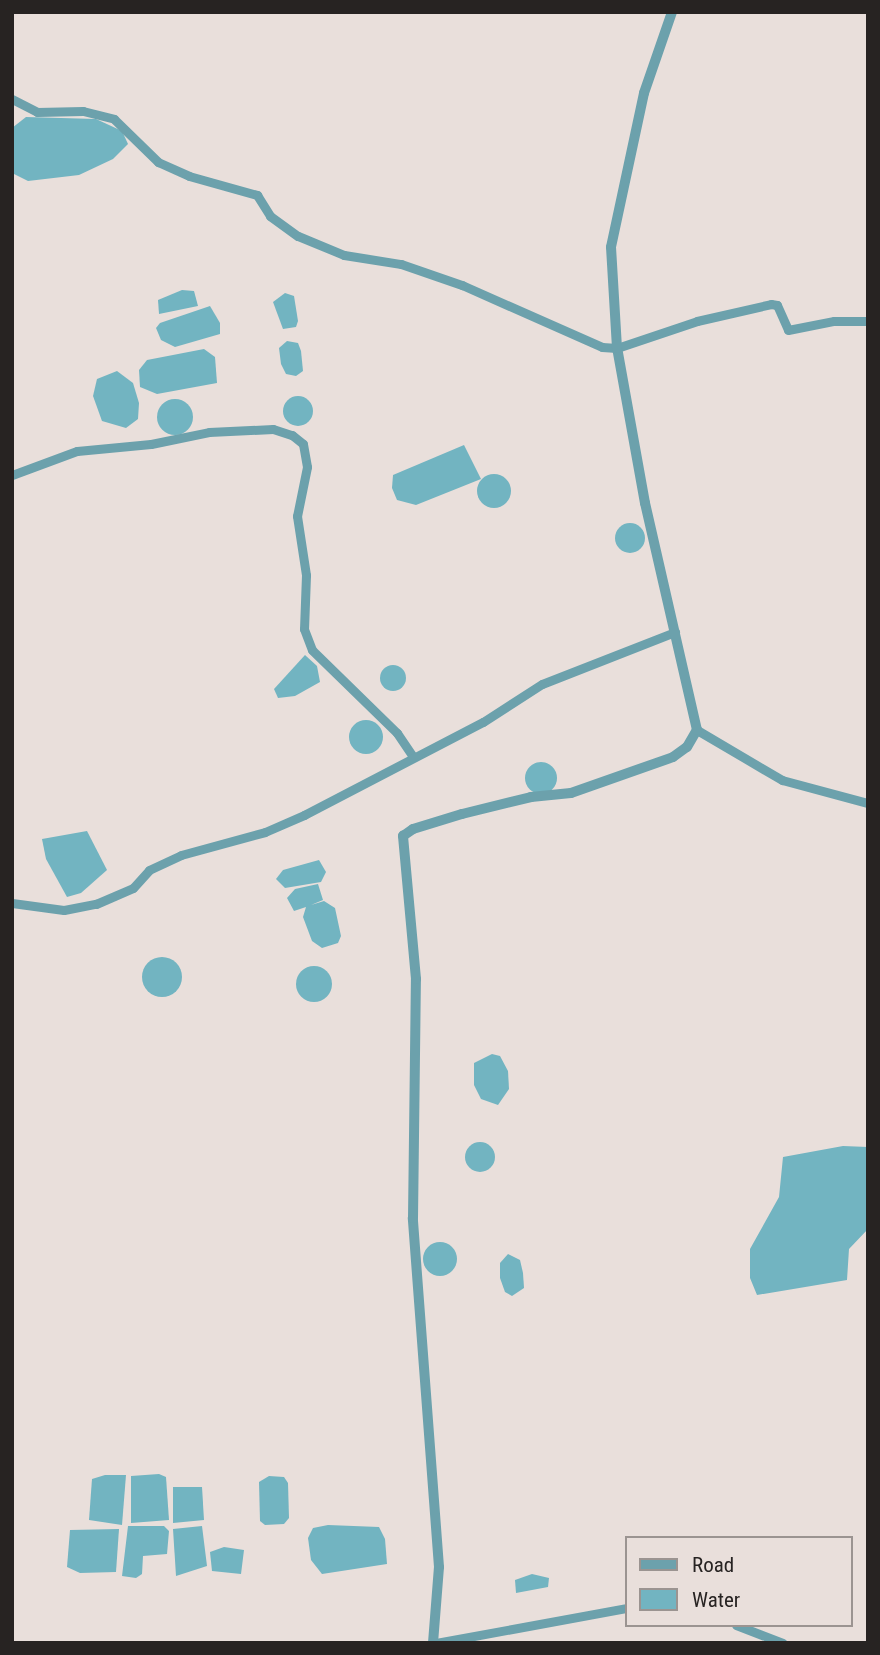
<!DOCTYPE html>
<style>
body{margin:0}
#map{position:relative;width:880px;height:1655px;overflow:hidden;background:#e9dfdb;font-family:"Roboto Condensed",sans-serif}
div>[style]{position:absolute}
.water>*{inset:0;background:#72b4c1}
.round{border-radius:50%}
.minor>*{height:9px;margin:-4.5px;padding:0 4.5px;transform-origin:4.5px;border-radius:4.5px;background:#6ca1ac}
.tertiary>*{height:10px;margin:-5px;padding:0 5px;transform-origin:5px;border-radius:5px;background:#6ca1ac}
span{translate:-50% -50%;white-space:nowrap;text-align:center;line-height:1.15;-webkit-text-stroke:5px #e9dfdb;paint-order:stroke}
.frame{position:absolute;inset:0;border:14px solid #272322;pointer-events:none}
.legend{position:absolute;left:625px;top:1536px;width:228px;height:91px;box-sizing:border-box;background:#e9dfdb;border:2px solid #9b9491;margin:0;padding:9px 12px;list-style:none;font-size:21px;color:#272322}
.legend li{display:flex;align-items:center;gap:14px;height:35px}
.legend b{width:35px;border:2px solid #9b9491}
</style>
<div id="map">
<div class="water">
<i style="clip-path:polygon(26px 117px,96px 119px,122px 131px,128px 144px,113px 159px,79px 175px,28px 181px,12px 173px,12px 128px)"></i>
<i style="clip-path:polygon(182px 290px,194px 291px,198px 306px,159px 314px,158px 300px)"></i>
<i style="clip-path:polygon(285px 293px,294px 296px,298px 321px,296px 327px,283px 329px,273px 302px)"></i>
<i style="clip-path:polygon(210px 306px,220px 323px,220px 334px,175px 347px,161px 340px,156px 328px,160px 323px)"></i>
<i style="clip-path:polygon(287px 341px,298px 343px,301px 351px,303px 371px,296px 376px,286px 374px,281px 364px,279px 348px)"></i>
<i style="clip-path:polygon(204px 349px,215px 357px,217px 383px,157px 394px,140px 387px,139px 370px,147px 360px)"></i>
<i style="clip-path:polygon(117px 371px,133px 383px,139px 403px,138px 419px,126px 428px,102px 421px,93px 396px,97px 379px)"></i>
<i class="round" style="left:283px;top:396px;width:30px;height:30px"></i>
<i class="round" style="left:157px;top:399px;width:36px;height:36px"></i>
<i style="clip-path:polygon(464px 445px,481px 479px,416px 505px,397px 500px,392px 488px,393px 475px)"></i>
<i class="round" style="left:477px;top:474px;width:34px;height:34px"></i>
<i class="round" style="left:615px;top:523px;width:30px;height:30px"></i>
<i style="clip-path:polygon(305px 655px,317px 666px,320px 682px,295px 696px,278px 698px,274px 689px)"></i>
<i class="round" style="left:380px;top:665px;width:26px;height:26px"></i>
<i class="round" style="left:349px;top:720px;width:34px;height:34px"></i>
<i class="round" style="left:525px;top:762px;width:32px;height:32px"></i>
<i style="clip-path:polygon(87px 831px,107px 870px,81px 893px,67px 897px,46px 859px,42px 839px)"></i>
<i style="clip-path:polygon(319px 860px,326px 872px,321px 882px,285px 888px,276px 879px,283px 870px)"></i>
<i style="clip-path:polygon(318px 884px,323px 900px,311px 905px,324px 901px,335px 908px,341px 936px,338px 943px,322px 948px,312px 941px,303px 917px,306px 907px,294px 911px,287px 898px,295px 889px)"></i>
<i class="round" style="left:142px;top:957px;width:40px;height:40px"></i>
<i class="round" style="left:296px;top:966px;width:36px;height:36px"></i>
<i style="clip-path:polygon(492px 1054px,500px 1056px,508px 1071px,509px 1089px,498px 1105px,481px 1099px,474px 1085px,474px 1063px)"></i>
<i class="round" style="left:465px;top:1142px;width:30px;height:30px"></i>
<i style="clip-path:polygon(843px 1146px,868px 1147px,868px 1229px,849px 1249px,847px 1280px,757px 1295px,750px 1278px,750px 1249px,779px 1197px,783px 1157px)"></i>
<i class="round" style="left:423px;top:1242px;width:34px;height:34px"></i>
<i style="clip-path:polygon(508px 1254px,520px 1260px,523px 1273px,524px 1288px,512px 1296px,505px 1292px,500px 1278px,500px 1263px)"></i>
<i style="clip-path:polygon(159px 1474px,166px 1477px,169px 1520px,131px 1523px,131px 1476px)"></i>
<i style="clip-path:polygon(105px 1475px,126px 1475px,122px 1525px,89px 1520px,92px 1479px)"></i>
<i style="clip-path:polygon(269px 1476px,284px 1477px,288px 1483px,289px 1518px,284px 1524px,265px 1525px,260px 1521px,259px 1482px)"></i>
<i style="clip-path:polygon(173px 1487px,202px 1487px,204px 1520px,173px 1523px)"></i>
<i style="clip-path:polygon(328px 1525px,379px 1527px,385px 1539px,387px 1564px,322px 1574px,311px 1560px,308px 1538px,313px 1528px)"></i>
<i style="clip-path:polygon(128px 1526px,164px 1526px,169px 1531px,167px 1554px,143px 1556px,142px 1574px,136px 1578px,122px 1576px)"></i>
<i style="clip-path:polygon(202px 1526px,207px 1566px,176px 1576px,173px 1529px)"></i>
<i style="clip-path:polygon(119px 1529px,116px 1572px,80px 1573px,67px 1567px,70px 1530px)"></i>
<i style="clip-path:polygon(224px 1547px,244px 1550px,241px 1574px,212px 1571px,210px 1552px)"></i>
<i style="clip-path:polygon(532px 1574px,549px 1578px,548px 1587px,516px 1593px,515px 1580px)"></i>
</div>
<div class="minor">
<i style="left:12px;top:99px;width:28px;rotate:27deg"></i>
<i style="left:37px;top:112px;width:46px;rotate:-1.2deg"></i>
<i style="left:83px;top:111px;width:32px;rotate:14deg"></i>
<i style="left:114px;top:119px;width:62px;rotate:44.3deg"></i>
<i style="left:158px;top:162px;width:34px;rotate:24deg"></i>
<i style="left:189px;top:176px;width:71px;rotate:15.6deg"></i>
<i style="left:257px;top:195px;width:25px;rotate:58deg"></i>
<i style="left:270px;top:216px;width:34px;rotate:36deg"></i>
<i style="left:298px;top:236px;width:50px;rotate:22.4deg"></i>
<i style="left:344px;top:255px;width:58px;rotate:9deg"></i>
<i style="left:401px;top:264px;width:65px;rotate:19deg"></i>
<i style="left:462px;top:285px;width:153px;rotate:23.9deg"></i>
<i style="left:602px;top:347px;width:15px;rotate:4deg"></i>
<i style="left:617px;top:348px;width:84px;rotate:-18.6deg"></i>
<i style="left:697px;top:321px;width:76px;rotate:-12.9deg"></i>
<i style="left:771px;top:304px;width:6px;rotate:9deg"></i>
<i style="left:777px;top:305px;width:27px;rotate:66deg"></i>
<i style="left:788px;top:330px;width:47px;rotate:-11.1deg"></i>
<i style="left:834px;top:321px;width:34px"></i>
<i style="left:12px;top:475px;width:69px;rotate:-20.3deg"></i>
<i style="left:77px;top:451px;width:74px;rotate:-5.4deg"></i>
<i style="left:151px;top:444px;width:59px;rotate:-11.7deg"></i>
<i style="left:209px;top:432px;width:64px;rotate:-2.7deg"></i>
<i style="left:273px;top:429px;width:20px;rotate:18deg"></i>
<i style="left:292px;top:435px;width:14px;rotate:39deg"></i>
<i style="left:303px;top:444px;width:23px;rotate:80deg"></i>
<i style="left:307px;top:467px;width:50px;rotate:101.5deg"></i>
<i style="left:297px;top:516px;width:60px;rotate:81.3deg"></i>
<i style="left:306px;top:575px;width:54px;rotate:92.1deg"></i>
<i style="left:304px;top:629px;width:22px;rotate:69deg"></i>
<i style="left:312px;top:650px;width:119px;rotate:44.3deg"></i>
<i style="left:397px;top:733px;width:29px;rotate:56deg"></i>
<i style="left:697px;top:730px;width:99px;rotate:30.5deg"></i>
<i style="left:782px;top:780px;width:89px;rotate:15deg"></i>
<i style="left:12px;top:903px;width:52px;rotate:7.7deg"></i>
<i style="left:64px;top:910px;width:33px;rotate:-11deg"></i>
<i style="left:96px;top:904px;width:40px;rotate:-23.4deg"></i>
<i style="left:133px;top:888px;width:24px;rotate:-48deg"></i>
<i style="left:149px;top:870px;width:35px;rotate:-25deg"></i>
<i style="left:181px;top:855px;width:87px;rotate:-15.3deg"></i>
<i style="left:265px;top:832px;width:43px;rotate:-23.6deg"></i>
<i style="left:304px;top:815px;width:202px;rotate:-27.5deg"></i>
<i style="left:483px;top:722px;width:70px;rotate:-32.8deg"></i>
<i style="left:542px;top:684px;width:143px;rotate:-21.4deg"></i>
<i style="left:736px;top:1625px;width:50px;rotate:21deg"></i>
<i style="left:436px;top:1643px;width:193px;rotate:-10.4deg"></i>
</div>
<div class="tertiary">
<i style="left:433px;top:1643px;width:76px;rotate:-85.5deg"></i>
<i style="left:439px;top:1567px;width:350px;rotate:-94.3deg"></i>
<i style="left:413px;top:1218px;width:239px;rotate:-89.3deg"></i>
<i style="left:416px;top:979px;width:144px;rotate:-95.2deg"></i>
<i style="left:403px;top:836px;width:12px;rotate:-35deg"></i>
<i style="left:413px;top:829px;width:51px;rotate:-17deg"></i>
<i style="left:462px;top:814px;width:71px;rotate:-13.8deg"></i>
<i style="left:531px;top:797px;width:40px;rotate:-5.7deg"></i>
<i style="left:571px;top:793px;width:108px;rotate:-19.4deg"></i>
<i style="left:673px;top:757px;width:17px;rotate:-36deg"></i>
<i style="left:687px;top:747px;width:20px;rotate:-60deg"></i>
<i style="left:697px;top:730px;width:233px;rotate:-102.9deg"></i>
<i style="left:645px;top:503px;width:158px;rotate:-100.2deg"></i>
<i style="left:617px;top:348px;width:101px;rotate:-93.4deg"></i>
<i style="left:611px;top:247px;width:157px;rotate:-77.9deg"></i>
<i style="left:644px;top:93px;width:86px;rotate:-70.9deg"></i>
</div>
<div class="frame"></div>
<ul class="legend">
<li><b style="height:9px;background:#6ca1ac"></b>Road</li>
<li><b style="height:19px;background:#72b4c1"></b>Water</li>
</ul>
</div>
